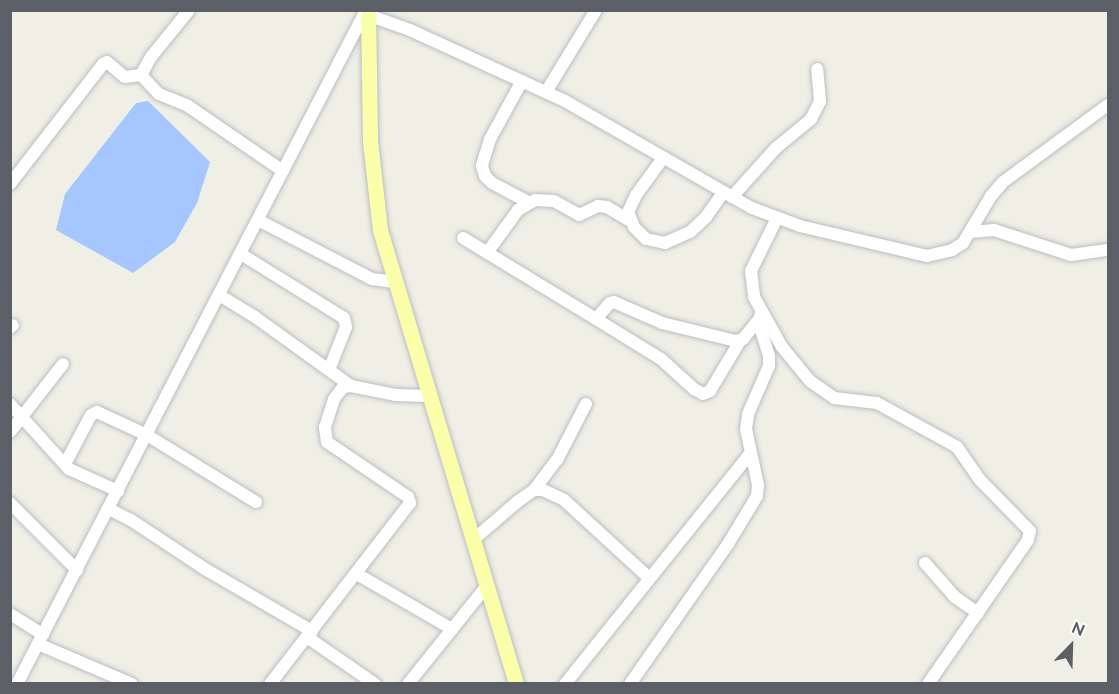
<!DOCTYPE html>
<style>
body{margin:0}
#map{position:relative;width:1119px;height:694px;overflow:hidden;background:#efefe5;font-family:Raleway,sans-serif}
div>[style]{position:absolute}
.water>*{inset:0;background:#a5c6ff}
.roads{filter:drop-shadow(0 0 2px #bcbdc4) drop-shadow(0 0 2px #bcbdc4)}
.minor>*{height:12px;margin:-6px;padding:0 6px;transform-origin:6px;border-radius:6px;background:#fff}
.major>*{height:15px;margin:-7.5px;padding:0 7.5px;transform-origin:7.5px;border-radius:7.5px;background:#fcffaa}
span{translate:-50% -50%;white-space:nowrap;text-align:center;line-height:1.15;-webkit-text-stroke:6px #fff;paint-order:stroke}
.frame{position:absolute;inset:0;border:12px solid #5d5f66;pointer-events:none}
.north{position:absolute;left:1041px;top:616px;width:60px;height:60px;-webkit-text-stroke:4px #fff;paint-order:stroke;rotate:23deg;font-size:16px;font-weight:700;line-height:24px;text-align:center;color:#5d5f66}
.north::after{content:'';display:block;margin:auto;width:21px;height:27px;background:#5d5f66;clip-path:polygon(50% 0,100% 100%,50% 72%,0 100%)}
</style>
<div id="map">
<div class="water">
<i style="clip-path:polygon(148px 101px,210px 162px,197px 203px,175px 242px,133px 273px,56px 230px,65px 194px,136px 103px)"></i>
</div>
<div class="roads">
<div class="minor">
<i style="left:368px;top:15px;width:45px;rotate:19.7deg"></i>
<i style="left:410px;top:30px;width:170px;rotate:24.6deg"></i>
<i style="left:565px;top:101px;width:215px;rotate:29.8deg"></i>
<i style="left:752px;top:208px;width:51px;rotate:20.6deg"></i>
<i style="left:800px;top:226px;width:130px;rotate:13.3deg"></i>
<i style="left:927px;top:256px;width:26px;rotate:-13deg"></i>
<i style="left:952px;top:250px;width:13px;rotate:-32deg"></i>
<i style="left:963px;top:243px;width:55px;rotate:-59.2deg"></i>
<i style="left:991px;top:196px;width:18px;rotate:-49deg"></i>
<i style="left:1003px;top:182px;width:130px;rotate:-36.3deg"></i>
<i style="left:141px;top:75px;width:21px;rotate:-61deg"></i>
<i style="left:151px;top:57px;width:60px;rotate:-51deg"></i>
<i style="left:522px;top:81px;width:66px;rotate:118.9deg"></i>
<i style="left:490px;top:139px;width:28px;rotate:107deg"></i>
<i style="left:482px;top:166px;width:10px;rotate:73deg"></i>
<i style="left:485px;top:176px;width:10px;rotate:45deg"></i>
<i style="left:492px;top:183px;width:41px;rotate:27.8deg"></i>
<i style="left:546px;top:92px;width:96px;rotate:-58.6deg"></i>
<i style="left:663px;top:158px;width:46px;rotate:126.1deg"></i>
<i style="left:636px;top:195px;width:19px;rotate:115deg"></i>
<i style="left:628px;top:212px;width:16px;rotate:68deg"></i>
<i style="left:634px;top:227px;width:17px;rotate:45deg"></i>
<i style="left:646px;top:239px;width:19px;rotate:12deg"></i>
<i style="left:665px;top:243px;width:27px;rotate:-24deg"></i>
<i style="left:690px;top:232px;width:22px;rotate:-43deg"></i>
<i style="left:706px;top:217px;width:29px;rotate:-55deg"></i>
<i style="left:10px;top:184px;width:152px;rotate:-52.2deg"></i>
<i style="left:103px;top:64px;width:4px;rotate:-27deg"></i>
<i style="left:107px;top:62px;width:23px;rotate:40deg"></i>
<i style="left:125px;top:77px;width:16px;rotate:-7deg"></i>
<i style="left:141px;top:75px;width:26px;rotate:47deg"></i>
<i style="left:159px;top:94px;width:31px;rotate:22deg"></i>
<i style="left:188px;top:106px;width:115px;rotate:34.4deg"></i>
<i style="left:732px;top:197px;width:66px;rotate:-48.1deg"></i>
<i style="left:776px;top:148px;width:45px;rotate:-39.6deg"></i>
<i style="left:811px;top:119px;width:20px;rotate:-63deg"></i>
<i style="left:820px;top:101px;width:32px;rotate:-95deg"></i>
<i style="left:777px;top:218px;width:59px;rotate:116.1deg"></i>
<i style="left:751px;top:271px;width:26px;rotate:83deg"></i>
<i style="left:754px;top:297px;width:57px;rotate:60.8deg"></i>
<i style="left:782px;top:347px;width:44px;rotate:50.5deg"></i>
<i style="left:810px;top:381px;width:29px;rotate:35deg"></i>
<i style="left:834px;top:398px;width:43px;rotate:6.6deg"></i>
<i style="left:877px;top:403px;width:91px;rotate:28.8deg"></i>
<i style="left:957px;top:447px;width:40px;rotate:55.1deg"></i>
<i style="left:980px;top:480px;width:71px;rotate:45.6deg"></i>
<i style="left:1030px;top:531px;width:9px;rotate:103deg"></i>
<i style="left:1028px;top:540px;width:175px;rotate:124.8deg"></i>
<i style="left:258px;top:220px;width:128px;rotate:27.4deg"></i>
<i style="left:372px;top:279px;width:22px;rotate:8deg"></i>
<i style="left:970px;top:232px;width:24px;rotate:-5deg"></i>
<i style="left:994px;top:230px;width:81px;rotate:18deg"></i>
<i style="left:1071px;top:255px;width:37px;rotate:-8deg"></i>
<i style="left:463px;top:238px;width:156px;rotate:31.3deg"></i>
<i style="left:596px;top:319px;width:21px;rotate:-49deg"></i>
<i style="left:610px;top:303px;width:4px;rotate:-14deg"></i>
<i style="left:614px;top:302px;width:52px;rotate:23.6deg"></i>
<i style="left:662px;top:323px;width:76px;rotate:13.7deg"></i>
<i style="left:736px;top:341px;width:7px;rotate:-16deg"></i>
<i style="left:743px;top:339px;width:26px;rotate:-51deg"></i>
<i style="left:487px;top:253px;width:53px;rotate:-54.2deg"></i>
<i style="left:518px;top:210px;width:20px;rotate:-30deg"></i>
<i style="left:535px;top:200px;width:19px;rotate:3deg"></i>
<i style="left:554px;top:201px;width:29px;rotate:29deg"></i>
<i style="left:579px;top:215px;width:21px;rotate:-25deg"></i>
<i style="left:598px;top:206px;width:9px;rotate:6deg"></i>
<i style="left:607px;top:207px;width:26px;rotate:31deg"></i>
<i style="left:241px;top:254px;width:121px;rotate:31.9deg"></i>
<i style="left:344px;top:318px;width:9px;rotate:77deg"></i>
<i style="left:346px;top:327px;width:46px;rotate:111.6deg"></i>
<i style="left:219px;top:295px;width:42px;rotate:31.4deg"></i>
<i style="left:255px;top:317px;width:118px;rotate:35.7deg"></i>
<i style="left:596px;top:319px;width:76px;rotate:31.6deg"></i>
<i style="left:661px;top:359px;width:45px;rotate:42.3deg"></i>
<i style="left:694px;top:389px;width:10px;rotate:29deg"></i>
<i style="left:703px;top:394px;width:8px;rotate:-23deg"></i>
<i style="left:710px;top:391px;width:58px;rotate:-59deg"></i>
<i style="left:10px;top:328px;width:4px;rotate:-45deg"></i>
<i style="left:10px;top:404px;width:88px;rotate:47.8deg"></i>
<i style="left:69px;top:469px;width:54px;rotate:24.2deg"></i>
<i style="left:10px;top:432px;width:86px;rotate:-52.1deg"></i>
<i style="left:65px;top:464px;width:55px;rotate:-62deg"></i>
<i style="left:91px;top:415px;width:7px;rotate:-27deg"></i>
<i style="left:97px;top:412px;width:55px;rotate:24.7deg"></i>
<i style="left:147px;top:435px;width:128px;rotate:31.6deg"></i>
<i style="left:534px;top:490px;width:38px;rotate:-53deg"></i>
<i style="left:557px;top:460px;width:63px;rotate:-62.6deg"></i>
<i style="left:10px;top:503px;width:95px;rotate:45deg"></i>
<i style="left:109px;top:509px;width:25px;rotate:27deg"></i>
<i style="left:131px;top:520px;width:89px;rotate:33.5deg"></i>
<i style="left:205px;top:569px;width:124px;rotate:30.1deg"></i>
<i style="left:473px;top:540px;width:58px;rotate:-40.8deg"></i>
<i style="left:517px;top:502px;width:21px;rotate:-35deg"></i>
<i style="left:534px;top:490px;width:9px"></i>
<i style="left:543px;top:490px;width:23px;rotate:25deg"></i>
<i style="left:564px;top:500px;width:114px;rotate:42.5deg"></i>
<i style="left:925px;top:563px;width:45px;rotate:48.6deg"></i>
<i style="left:955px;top:597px;width:28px;rotate:35deg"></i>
<i style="left:357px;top:574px;width:110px;rotate:30.1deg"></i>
<i style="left:10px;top:614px;width:39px;rotate:32deg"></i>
<i style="left:307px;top:637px;width:83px;rotate:34.7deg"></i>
<i style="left:38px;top:644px;width:102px;rotate:23.1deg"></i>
<i style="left:17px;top:684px;width:759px;rotate:-62.62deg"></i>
<i style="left:270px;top:684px;width:229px;rotate:-52.3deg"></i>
<i style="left:410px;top:503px;width:6px;rotate:-108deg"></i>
<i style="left:408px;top:497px;width:98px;rotate:-145.8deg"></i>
<i style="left:327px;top:442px;width:15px;rotate:-98deg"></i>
<i style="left:325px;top:427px;width:29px;rotate:-72deg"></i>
<i style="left:334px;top:399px;width:15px;rotate:-53deg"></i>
<i style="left:343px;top:387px;width:8px;rotate:-7deg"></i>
<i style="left:351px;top:386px;width:46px;rotate:11.3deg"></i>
<i style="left:396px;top:395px;width:33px;rotate:2deg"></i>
<i style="left:408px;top:684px;width:124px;rotate:-51.2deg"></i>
<i style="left:565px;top:684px;width:295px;rotate:-51.2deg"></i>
<i style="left:630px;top:684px;width:171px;rotate:-55deg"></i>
<i style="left:728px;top:544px;width:56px;rotate:-58.9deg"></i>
<i style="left:757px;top:496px;width:11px;rotate:-85deg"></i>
<i style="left:758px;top:485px;width:57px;rotate:-102.1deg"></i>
<i style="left:746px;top:429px;width:15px;rotate:-82deg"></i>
<i style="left:748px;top:414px;width:52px;rotate:-66.4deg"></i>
<i style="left:769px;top:366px;width:10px;rotate:-90deg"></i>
<i style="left:769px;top:356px;width:34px;rotate:-107deg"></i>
<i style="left:759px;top:324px;width:13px;rotate:-81deg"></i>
</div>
<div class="major">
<i style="left:368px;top:10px;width:131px;rotate:89.1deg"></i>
<i style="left:370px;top:141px;width:90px;rotate:83.6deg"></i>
<i style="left:380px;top:230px;width:474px;rotate:73.3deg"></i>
</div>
</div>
<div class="frame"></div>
<div class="north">N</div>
</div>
